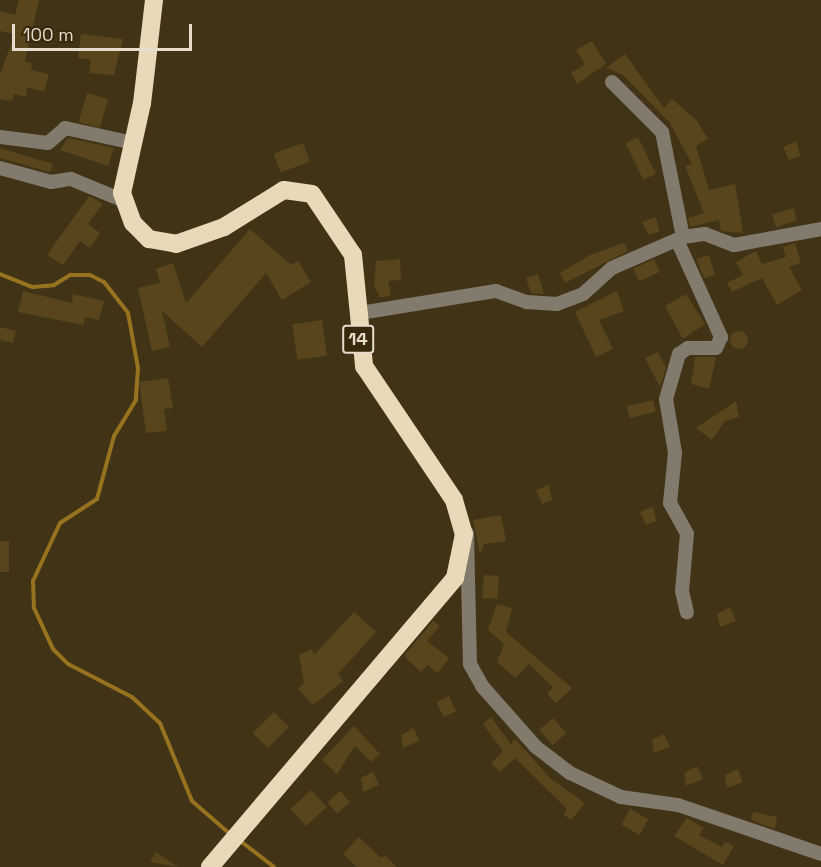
<!DOCTYPE html>
<style>
body{margin:0}
#map{position:relative;width:821px;height:867px;overflow:hidden;background:#413316;font-family:"Space Grotesk",sans-serif}
div>[style]{position:absolute}
.stream>*{height:4px;margin:-2px;padding:0 2px;transform-origin:2px;border-radius:2px;background:#97721f}
.building>*{inset:0;background:#59451b;transform-origin:0 0}
.round{border-radius:50%}
.minor>*{height:14px;margin:-7px;padding:0 7px;transform-origin:7px;border-radius:7px;background:#817a6d}
.highway>*{height:18px;margin:-9px;padding:0 9px;transform-origin:9px;border-radius:9px;background:#ead9b8}
span{translate:-50% -50%;white-space:nowrap;text-align:center;line-height:1.15;-webkit-text-stroke:4.5px #37290c;paint-order:stroke}
.shield-label span{padding:2px 4px;background:#37290c;border:2px solid;border-radius:4px;-webkit-text-stroke-width:0}
.shield-label{font-size:18px;color:#e5dccc;font-weight:700}
.scale{position:absolute;left:12px;top:24px;width:180px;height:27px;box-sizing:border-box;border:3px solid #e5dccc;border-top:0;padding-left:8px;font-size:18px;line-height:21px;white-space:nowrap;color:#e5dccc;-webkit-text-stroke:4px #37290c;paint-order:stroke}
</style>
<div id="map">
<div class="stream">
<i style="left:0;top:274px;width:35px;rotate:22deg"></i>
<i style="left:33px;top:287px;width:21px;rotate:-5deg"></i>
<i style="left:54px;top:285px;width:19px;rotate:-32deg"></i>
<i style="left:70px;top:275px;width:20px"></i>
<i style="left:90px;top:275px;width:16px;rotate:27deg"></i>
<i style="left:104px;top:282px;width:39px;rotate:52deg"></i>
<i style="left:128px;top:313px;width:56px;rotate:79.7deg"></i>
<i style="left:138px;top:368px;width:32px;rotate:94deg"></i>
<i style="left:136px;top:400px;width:42px;rotate:121.4deg"></i>
<i style="left:114px;top:436px;width:65px;rotate:105.1deg"></i>
<i style="left:97px;top:499px;width:44px;rotate:147deg"></i>
<i style="left:60px;top:523px;width:64px;rotate:115deg"></i>
<i style="left:33px;top:581px;width:27px;rotate:88deg"></i>
<i style="left:34px;top:608px;width:45px;rotate:65.1deg"></i>
<i style="left:53px;top:649px;width:21px;rotate:45deg"></i>
<i style="left:68px;top:664px;width:72px;rotate:27.3deg"></i>
<i style="left:132px;top:697px;width:38px;rotate:43deg"></i>
<i style="left:160px;top:723px;width:84px;rotate:67.7deg"></i>
<i style="left:192px;top:801px;width:50px;rotate:41deg"></i>
<i style="left:239px;top:840px;width:44px;rotate:37.6deg"></i>
</div>
<div class="building">
<i style="clip-path:polygon(19px 0,39px 0,25px 61px,32px 63px,31px 70px,49px 74px,44px 92px,27px 87px,26px 97px,14px 94px,12px 101px,0 99px,0 74px,15px 34px,0 31px,0 11px,15px 15px)"></i>
<i style="clip-path:polygon(81px 34px,123px 39px,114px 75px,89px 73px,91px 60px,78px 58px)"></i>
<i style="clip-path:polygon(592px 41px,606px 64px,577px 84px,571px 73px,585px 64px,576px 50px)"></i>
<i style="clip-path:polygon(625px 54px,664px 108px,672px 99px,697px 121px,708px 139px,696px 146px,709px 190px,735px 184px,743px 233px,721px 231px,719px 220px,690px 227px,688px 218px,704px 213px,685px 166px,692px 164px,669px 122px,623px 75px,606px 68px)"></i>
<i style="left:87px;top:93px;width:22px;height:30px;rotate:16deg"></i>
<i style="left:638px;top:137px;width:41px;height:14px;rotate:64deg"></i>
<i style="clip-path:polygon(68px 138px,114px 148px,108px 166px,60px 150px)"></i>
<i style="clip-path:polygon(797px 141px,800px 156px,789px 160px,783px 147px)"></i>
<i style="left:303px;top:143px;width:20px;height:31px;rotate:70deg"></i>
<i style="clip-path:polygon(0 148px,53px 164px,50px 172px,0 158px)"></i>
<i style="clip-path:polygon(89px 196px,103px 204px,88px 224px,100px 233px,90px 248px,80px 241px,63px 265px,47px 255px)"></i>
<i style="left:793px;top:208px;width:13px;height:22px;rotate:72deg"></i>
<i style="clip-path:polygon(656px 217px,659px 232px,648px 235px,642px 222px)"></i>
<i style="clip-path:polygon(250px 229px,291px 265px,298px 261px,311px 282px,282px 300px,266px 273px,202px 347px,162px 311px,170px 347px,152px 351px,138px 288px,160px 283px,156px 269px,173px 263px,186px 303px)"></i>
<i style="clip-path:polygon(624px 243px,628px 251px,565px 283px,560px 273px,590px 255px)"></i>
<i style="clip-path:polygon(795px 243px,801px 263px,789px 267px,802px 290px,777px 305px,762px 278px,732px 292px,727px 283px,743px 275px,736px 262px,756px 251px,762px 264px,786px 257px,783px 247px)"></i>
<i style="clip-path:polygon(709px 255px,715px 275px,704px 278px,696px 259px)"></i>
<i style="clip-path:polygon(400px 259px,401px 280px,388px 281px,391px 295px,380px 298px,374px 285px,376px 261px)"></i>
<i style="left:654px;top:259px;width:14px;height:23px;rotate:65deg"></i>
<i style="clip-path:polygon(538px 274px,544px 294px,531px 293px,526px 278px)"></i>
<i style="clip-path:polygon(23px 291px,72px 303px,73px 294px,104px 301px,99px 320px,85px 317px,83px 325px,18px 312px)"></i>
<i style="clip-path:polygon(617px 291px,624px 311px,599px 320px,613px 349px,596px 357px,575px 312px)"></i>
<i style="clip-path:polygon(686px 294px,705px 324px,683px 339px,665px 306px)"></i>
<i style="left:322px;top:320px;width:36px;height:30px;rotate:82deg"></i>
<i style="clip-path:polygon(0 327px,16px 331px,13px 343px,0 340px)"></i>
<i class="round" style="left:730px;top:331px;width:18px;height:18px"></i>
<i style="clip-path:polygon(658px 352px,666px 368px,660px 387px,645px 358px)"></i>
<i style="clip-path:polygon(695px 357px,716px 357px,709px 389px,691px 384px)"></i>
<i style="clip-path:polygon(168px 378px,173px 408px,164px 409px,167px 431px,146px 433px,139px 382px)"></i>
<i style="left:653px;top:400px;width:12px;height:27px;rotate:76deg"></i>
<i style="clip-path:polygon(736px 401px,739px 417px,725px 421px,712px 440px,696px 428px)"></i>
<i style="clip-path:polygon(549px 485px,552px 500px,542px 504px,536px 490px)"></i>
<i style="clip-path:polygon(653px 506px,656px 521px,646px 525px,640px 512px)"></i>
<i style="clip-path:polygon(501px 515px,506px 541px,484px 544px,480px 554px,473px 520px)"></i>
<i style="left:0;top:541px;width:9px;height:31px"></i>
<i style="left:484px;top:575px;width:15px;height:23px;rotate:4deg"></i>
<i style="clip-path:polygon(497px 604px,512px 608px,506px 632px,572px 688px,556px 703px,547px 694px,553px 687px,529px 664px,515px 678px,497px 662px,504px 644px,488px 630px)"></i>
<i style="clip-path:polygon(730px 607px,736px 621px,720px 627px,717px 614px)"></i>
<i style="clip-path:polygon(354px 612px,376px 632px,338px 674px,343px 681px,313px 705px,298px 689px,304px 683px,299px 655px,312px 649px,314px 655px)"></i>
<i style="clip-path:polygon(433px 621px,440px 626px,427px 641px,449px 658px,438px 673px,427px 665px,421px 672px,404px 656px)"></i>
<i style="left:449px;top:696px;width:17px;height:14px;rotate:65deg"></i>
<i style="left:274px;top:712px;width:21px;height:30px;rotate:45deg"></i>
<i style="clip-path:polygon(491px 717px,511px 744px,515px 739px,551px 779px,585px 803px,571px 820px,563px 814px,567px 809px,515px 758px,500px 772px,491px 763px,503px 751px,483px 724px)"></i>
<i style="left:553px;top:718px;width:20px;height:18px;rotate:49deg"></i>
<i style="clip-path:polygon(354px 726px,380px 754px,371px 762px,355px 746px,337px 774px,322px 760px)"></i>
<i style="clip-path:polygon(414px 728px,419px 741px,403px 748px,401px 735px)"></i>
<i style="clip-path:polygon(664px 734px,670px 747px,654px 753px,652px 740px)"></i>
<i style="clip-path:polygon(697px 766px,703px 779px,686px 786px,684px 773px)"></i>
<i style="clip-path:polygon(738px 769px,743px 782px,727px 788px,725px 775px)"></i>
<i style="clip-path:polygon(373px 772px,379px 785px,363px 792px,361px 778px)"></i>
<i style="left:311px;top:790px;width:23px;height:28px;rotate:47deg"></i>
<i style="left:340px;top:791px;width:15px;height:17px;rotate:48deg"></i>
<i style="left:630px;top:809px;width:21px;height:18px;rotate:29deg"></i>
<i style="clip-path:polygon(753px 812px,777px 817px,775px 829px,751px 820px)"></i>
<i style="clip-path:polygon(687px 818px,704px 828px,699px 835px,722px 847px,725px 842px,734px 846px,723px 865px,674px 836px)"></i>
<i style="clip-path:polygon(359px 837px,381px 858px,385px 855px,397px 867px,357px 867px,343px 854px)"></i>
<i style="clip-path:polygon(156px 852px,178px 867px,150px 862px)"></i>
</div>
<div class="minor">
<i style="left:612px;top:82px;width:71px;rotate:45deg"></i>
<i style="left:662px;top:132px;width:107px;rotate:78.7deg"></i>
<i style="left:0;top:137px;width:48px;rotate:7.1deg"></i>
<i style="left:48px;top:143px;width:23px;rotate:-41deg"></i>
<i style="left:65px;top:128px;width:70px;rotate:12.4deg"></i>
<i style="left:0;top:168px;width:53px;rotate:15.4deg"></i>
<i style="left:51px;top:182px;width:20px;rotate:-9deg"></i>
<i style="left:71px;top:179px;width:58px;rotate:22.2deg"></i>
<i style="left:677px;top:240px;width:107px;rotate:65.6deg"></i>
<i style="left:721px;top:337px;width:12px;rotate:114deg"></i>
<i style="left:716px;top:348px;width:28px;rotate:180deg"></i>
<i style="left:688px;top:348px;width:11px;rotate:146deg"></i>
<i style="left:679px;top:354px;width:47px;rotate:106.1deg"></i>
<i style="left:666px;top:399px;width:55px;rotate:80.5deg"></i>
<i style="left:675px;top:453px;width:50px;rotate:95.7deg"></i>
<i style="left:670px;top:503px;width:35px;rotate:61deg"></i>
<i style="left:687px;top:534px;width:57px;rotate:95deg"></i>
<i style="left:682px;top:591px;width:22px;rotate:77deg"></i>
<i style="left:360px;top:313px;width:138px;rotate:-9.2deg"></i>
<i style="left:496px;top:291px;width:33px;rotate:20deg"></i>
<i style="left:527px;top:302px;width:30px;rotate:4deg"></i>
<i style="left:557px;top:304px;width:28px;rotate:-21deg"></i>
<i style="left:583px;top:294px;width:39px;rotate:-42deg"></i>
<i style="left:612px;top:268px;width:77px;rotate:-23.6deg"></i>
<i style="left:683px;top:237px;width:22px;rotate:-8deg"></i>
<i style="left:705px;top:234px;width:31px;rotate:21deg"></i>
<i style="left:734px;top:245px;width:88px;rotate:-10.4deg"></i>
<i style="left:467px;top:533px;width:131px;rotate:88.7deg"></i>
<i style="left:470px;top:664px;width:25px;rotate:61deg"></i>
<i style="left:482px;top:686px;width:81px;rotate:48.5deg"></i>
<i style="left:536px;top:747px;width:43px;rotate:37.4deg"></i>
<i style="left:570px;top:773px;width:56px;rotate:25.2deg"></i>
<i style="left:621px;top:797px;width:58px;rotate:8deg"></i>
<i style="left:678px;top:805px;width:151px;rotate:18.9deg"></i>
</div>
<div class="highway">
<i style="left:154px;top:0;width:104px;rotate:96.6deg"></i>
<i style="left:142px;top:103px;width:92px;rotate:102.5deg"></i>
<i style="left:122px;top:193px;width:32px;rotate:70deg"></i>
<i style="left:133px;top:223px;width:23px;rotate:45deg"></i>
<i style="left:149px;top:239px;width:27px;rotate:10deg"></i>
<i style="left:176px;top:244px;width:51px;rotate:-19.5deg"></i>
<i style="left:224px;top:227px;width:70px;rotate:-31.7deg"></i>
<i style="left:284px;top:190px;width:28px;rotate:8deg"></i>
<i style="left:312px;top:194px;width:73px;rotate:56.1deg"></i>
<i style="left:353px;top:255px;width:112px;rotate:84.3deg"></i>
<i style="left:364px;top:366px;width:161px;rotate:56.1deg"></i>
<i style="left:454px;top:500px;width:35px;rotate:74deg"></i>
<i style="left:464px;top:534px;width:45px;rotate:101.6deg"></i>
<i style="left:455px;top:578px;width:379px;rotate:130.3deg"></i>
</div>
<div class="shield-label">
<span style="left:358px;top:339px">14</span>
</div>
<div class="scale">100 m</div>
</div>
